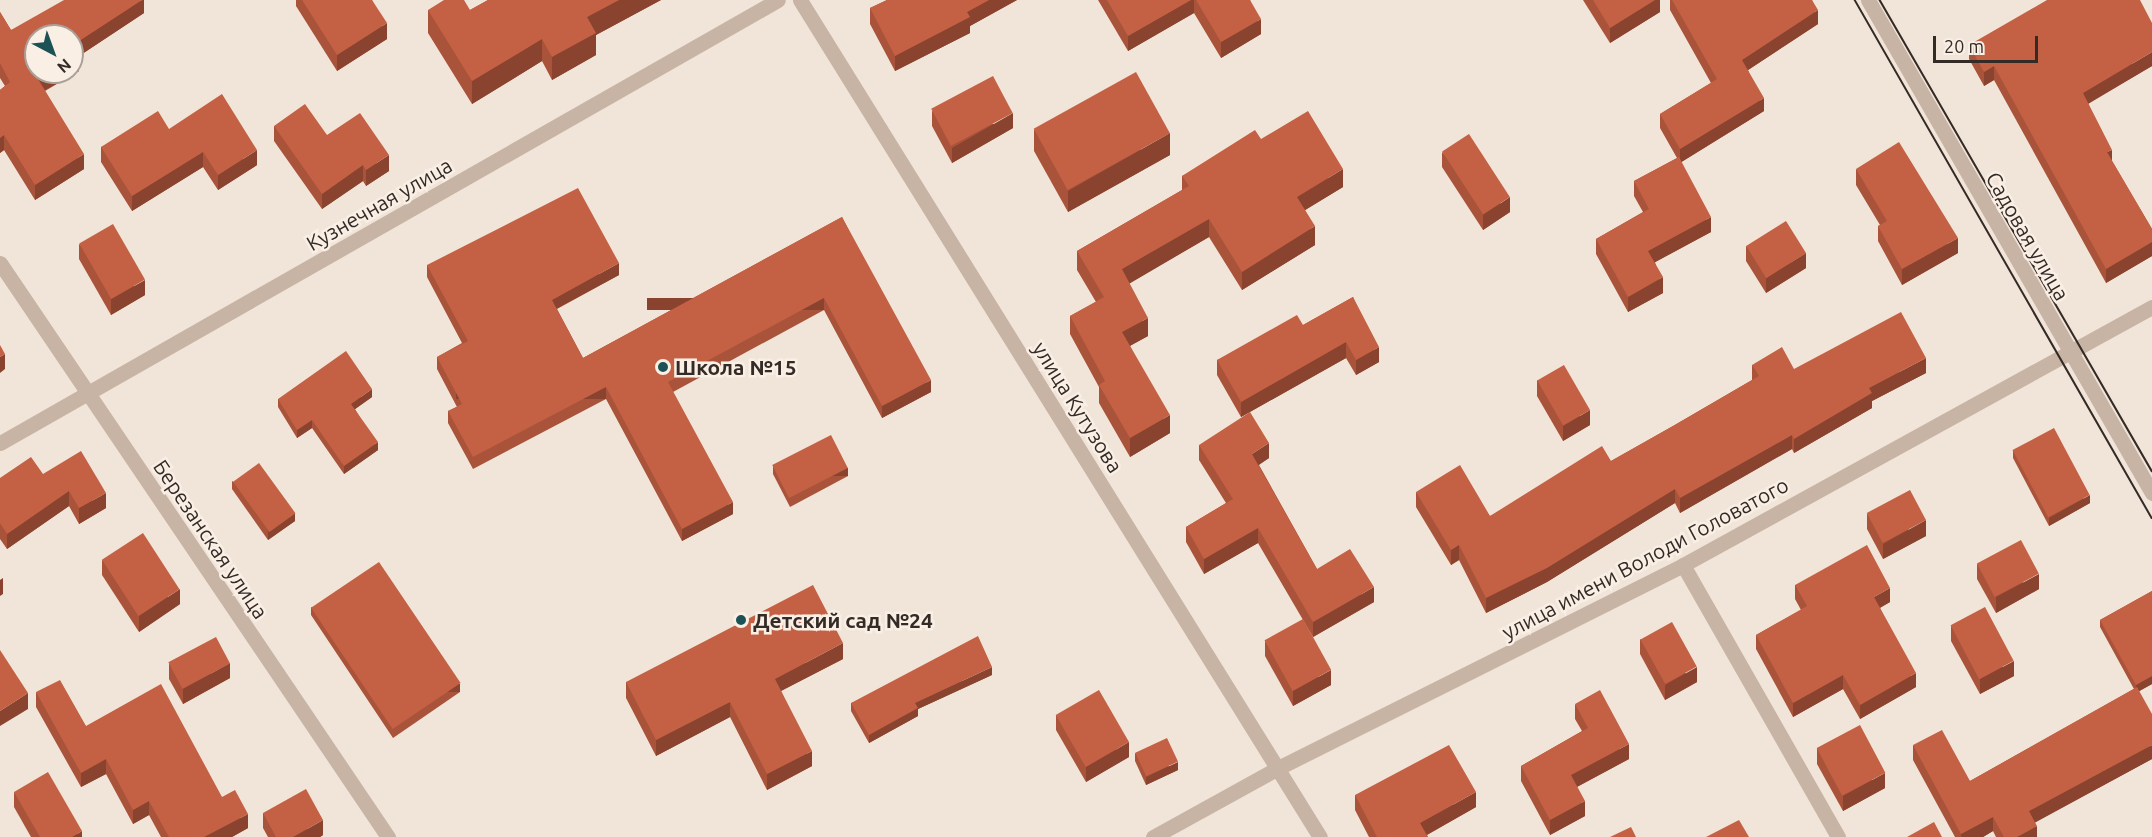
<!DOCTYPE html>
<meta charset="utf-8">
<style>
body{margin:0}
#map{position:relative;width:2152px;height:837px;overflow:hidden;background:#f1e5d9;font-family:Ubuntu,sans-serif}
div>[style]{position:absolute}
.service>*{height:15px;margin:-7.5px;padding:0 7.5px;transform-origin:7.5px;border-radius:7.5px;background:#c8b4a5}
.minor>*{height:15px;margin:-7.5px;padding:0 7.5px;transform-origin:7.5px;border-radius:7.5px;background:#c8b4a5}
.tertiary>*{height:15px;margin:-7.5px;padding:0 7.5px;transform-origin:7.5px;border-radius:7.5px;background:#c8b4a5}
.tram>*{height:1.5px;margin:-0.75px;padding:0 0.75px;transform-origin:0.75px;border-radius:0.75px;background:#342a26}
.wall>*{inset:0;background:#a9533a}
.shaded-wall>*{inset:0;background:#89432f;transform-origin:0 0}
.building>*{inset:0;background:#c46043;transform-origin:0 0}
.dots>*{width:16px;height:16px;translate:-50% -50%;box-sizing:border-box;border:3px solid #f9efe5;border-radius:50%}
span{translate:-50% -50%;white-space:nowrap;text-align:center;line-height:1.15;-webkit-text-stroke:5px #f9efe5;paint-order:stroke}
.street-label{font-size:21px;color:#342a26}
.poi-label{font-size:21px;color:#342a26;font-weight:700}
.left{translate:0 -50%;text-align:left}
.north{position:absolute;left:24px;top:24px;width:60px;height:60px;box-sizing:border-box;background:#f9efe5;border:2px solid #aaa099;border-radius:50%;rotate:139deg;font-size:16px;font-weight:700;line-height:24px;text-align:center;color:#342a26}
.north::after{content:'';display:block;margin:auto;width:21px;height:27px;background:#1c5255;clip-path:polygon(50% 0,100% 100%,50% 72%,0 100%)}
.scale{position:absolute;left:1933px;top:36px;width:105px;height:27px;box-sizing:border-box;border:3px solid #342a26;border-top:0;padding-left:8px;font-size:18px;line-height:21px;white-space:nowrap;color:#342a26;-webkit-text-stroke:4px #f9efe5;paint-order:stroke}
</style>
<div id="map">
<div class="service">
<i style="left:1683px;top:565px;width:313px;rotate:60.3deg"></i>
</div>
<div class="minor">
<i style="left:1868px;top:0;width:569px;rotate:60.06deg"></i>
</div>
<div class="tertiary">
<i style="left:800px;top:0;width:985px;rotate:58.15deg"></i>
<i style="left:0;top:263px;width:693px;rotate:55.94deg"></i>
<i style="left:0;top:443px;width:895px;rotate:-29.66deg"></i>
<i style="left:1153px;top:837px;width:143px;rotate:-28.9deg"></i>
<i style="left:1278px;top:768px;width:453px;rotate:-26.6deg"></i>
<i style="left:1683px;top:565px;width:535px;rotate:-28.82deg"></i>
</div>
<div class="tram">
<i style="left:1855px;top:0;width:597px;rotate:60.17deg"></i>
<i style="left:1880px;top:0;width:544px;rotate:59.99deg"></i>
</div>
<div class="wall">
<i style="clip-path:polygon(144px 0,144px 13px,79px 56px,79px 71px,45px 91px,84px 169px,35px 200px,4px 150px,0 153px,0 90px,5px 86px,0 78px,0 12px,11px 30px)"></i>
<i style="clip-path:polygon(296px 0,372px 0,387px 39px,337px 71px,296px 6px)"></i>
<i style="clip-path:polygon(488px 0,661px 0,596px 35px,596px 55px,552px 80px,542px 61px,472px 104px,428px 33px,428px 10px,470px 10px)"></i>
<i style="clip-path:polygon(887px 0,1017px 0,970px 26px,970px 33px,895px 71px,870px 24px,870px 8px)"></i>
<i style="clip-path:polygon(1098px 0,1250px 0,1261px 34px,1221px 58px,1194px 13px,1128px 51px)"></i>
<i style="clip-path:polygon(1583px 0,1660px 0,1660px 12px,1610px 43px)"></i>
<i style="clip-path:polygon(1670px 0,1812px 0,1818px 24px,1748px 70px,1764px 111px,1681px 162px,1711px 232px,1655px 262px,1663px 293px,1628px 312px,1596px 254px,1596px 239px,1643px 212px,1634px 196px,1634px 181px,1677px 158px,1660px 128px,1660px 114px,1711px 83px,1670px 10px)"></i>
<i style="clip-path:polygon(1969px 45px,2152px 66px,2088px 103px,2112px 161px,2152px 229px,2152px 256px,2106px 283px,1994px 80px,1984px 86px,1969px 59px)"></i>
<i style="clip-path:polygon(932px 111px,1013px 128px,952px 163px,932px 126px)"></i>
<i style="clip-path:polygon(274px 126px,327px 135px,389px 171px,366px 186px,363px 181px,322px 209px,274px 141px)"></i>
<i style="clip-path:polygon(169px 129px,257px 165px,218px 190px,203px 167px,132px 211px,101px 162px,101px 147px)"></i>
<i style="clip-path:polygon(1034px 130px,1170px 155px,1068px 212px,1034px 151px)"></i>
<i style="clip-path:polygon(1261px 139px,1343px 187px,1305px 210px,1315px 245px,1242px 290px,1209px 237px,1129px 283px,1148px 336px,1130px 346px,1170px 433px,1130px 457px,1099px 403px,1099px 387px,1070px 334px,1070px 316px,1096px 302px,1077px 270px,1077px 251px,1182px 190px,1182px 176px)"></i>
<i style="clip-path:polygon(1442px 152px,1510px 212px,1483px 230px,1442px 167px)"></i>
<i style="clip-path:polygon(1856px 169px,1958px 253px,1902px 285px,1878px 241px,1878px 226px,1880px 225px,1856px 185px)"></i>
<i style="clip-path:polygon(842px 217px,931px 392px,882px 418px,824px 310px,673px 392px,733px 514px,682px 541px,606px 399px,473px 469px,448px 423px,448px 411px,457px 407px,437px 369px,437px 357px,462px 343px,427px 277px,427px 265px,619px 275px,557px 309px,583px 358px)"></i>
<i style="clip-path:polygon(79px 244px,145px 295px,111px 315px,79px 259px)"></i>
<i style="clip-path:polygon(1746px 246px,1806px 268px,1766px 293px,1746px 261px)"></i>
<i style="clip-path:polygon(1353px 297px,1379px 362px,1356px 375px,1346px 358px,1241px 417px,1217px 375px,1217px 360px,1303px 325px)"></i>
<i style="clip-path:polygon(1752px 365px,1794px 369px,1926px 373px,1872px 401px,1872px 408px,1794px 453px,1792px 449px,1680px 513px,1675px 503px,1547px 582px,1486px 613px,1459px 560px,1451px 565px,1416px 507px,1416px 492px,1490px 516px,1611px 461px,1673px 426px,1752px 380px)"></i>
<i style="clip-path:polygon(1537px 380px,1590px 425px,1563px 441px,1537px 396px)"></i>
<i style="clip-path:polygon(372px 397px,355px 409px,378px 450px,344px 474px,312px 428px,297px 438px,278px 407px,278px 399px)"></i>
<i style="clip-path:polygon(1199px 445px,1269px 458px,1259px 465px,1317px 569px,1374px 602px,1313px 637px,1258px 543px,1204px 574px,1186px 542px,1186px 527px,1226px 503px,1199px 460px)"></i>
<i style="clip-path:polygon(2013px 450px,2090px 503px,2049px 526px,2013px 458px)"></i>
<i style="clip-path:polygon(773px 466px,848px 476px,790px 507px,773px 474px)"></i>
<i style="clip-path:polygon(43px 474px,106px 508px,79px 524px,69px 506px,7px 549px,0 539px,0 478px)"></i>
<i style="clip-path:polygon(232px 481px,295px 521px,268px 540px,232px 489px)"></i>
<i style="clip-path:polygon(1867px 514px,1926px 536px,1883px 559px,1867px 529px)"></i>
<i style="clip-path:polygon(102px 560px,180px 604px,139px 632px,102px 575px)"></i>
<i style="clip-path:polygon(1977px 564px,2039px 589px,1996px 613px,1977px 579px)"></i>
<i style="clip-path:polygon(1795px 585px,1890px 602px,1880px 608px,1916px 687px,1860px 719px,1843px 689px,1793px 717px,1756px 649px,1756px 635px,1801px 610px,1795px 599px)"></i>
<i style="clip-path:polygon(2152px 591px,2152px 684px,2139px 691px,2152px 759px,2035px 822px,2037px 837px,1996px 837px,1993px 831px,1983px 837px,1955px 837px,1913px 760px,1913px 745px,1970px 781px,2134px 689px,2100px 627px,2100px 620px)"></i>
<i style="clip-path:polygon(311px 607px,460px 692px,393px 738px,311px 615px)"></i>
<i style="clip-path:polygon(1951px 626px,2014px 676px,1980px 694px,1951px 641px)"></i>
<i style="clip-path:polygon(1640px 639px,1697px 682px,1665px 700px,1640px 654px)"></i>
<i style="clip-path:polygon(1265px 641px,1331px 685px,1293px 706px,1265px 656px)"></i>
<i style="clip-path:polygon(843px 659px,781px 691px,812px 766px,767px 790px,730px 717px,656px 756px,626px 698px,626px 682px)"></i>
<i style="clip-path:polygon(169px 664px,230px 678px,183px 704px,169px 679px)"></i>
<i style="clip-path:polygon(992px 675px,918px 709px,918px 716px,869px 743px,851px 711px,851px 703px)"></i>
<i style="clip-path:polygon(36px 692px,86px 726px,222px 797px,248px 828px,232px 837px,161px 837px,149px 815px,133px 824px,106px 774px,81px 787px,36px 707px)"></i>
<i style="clip-path:polygon(1575px 704px,1629px 759px,1577px 787px,1585px 816px,1550px 835px,1521px 781px,1521px 766px,1582px 731px,1575px 719px)"></i>
<i style="clip-path:polygon(1056px 715px,1129px 757px,1086px 782px,1056px 730px)"></i>
<i style="clip-path:polygon(1817px 748px,1885px 788px,1843px 811px,1817px 764px)"></i>
<i style="clip-path:polygon(1135px 753px,1178px 770px,1146px 785px,1135px 761px)"></i>
<i style="clip-path:polygon(14px 792px,82px 837px,31px 837px,14px 807px)"></i>
<i style="clip-path:polygon(1355px 795px,1476px 807px,1427px 835px,1428px 837px,1369px 837px,1355px 810px)"></i>
<i style="clip-path:polygon(263px 813px,323px 835px,320px 837px,268px 837px,263px 828px)"></i>
</div>
<div class="shaded-wall">
<i style="clip-path:polygon(142px 0,144px 0,144px 13px,73px 60px,73px 45px)"></i>
<i style="clip-path:polygon(619px 0,661px 0,596px 35px,596px 55px,552px 80px,552px 57px,587px 17px)"></i>
<i style="clip-path:polygon(989px 0,1017px 0,970px 26px,970px 33px,895px 71px,895px 56px,967px 12px)"></i>
<i style="clip-path:polygon(1191px 0,1194px 0,1194px 13px,1128px 51px,1128px 36px)"></i>
<i style="clip-path:polygon(1655px 0,1660px 0,1660px 12px,1610px 43px,1610px 28px)"></i>
<i style="clip-path:polygon(1818px 10px,1818px 24px,1742px 74px,1742px 60px)"></i>
<i style="clip-path:polygon(1261px 19px,1261px 34px,1221px 58px,1221px 42px)"></i>
<i style="clip-path:polygon(387px 23px,387px 39px,337px 71px,337px 55px)"></i>
<i style="clip-path:polygon(542px 39px,542px 61px,472px 104px,472px 81px)"></i>
<i style="clip-path:polygon(2152px 52px,2152px 66px,2083px 107px,2083px 93px)"></i>
<i style="clip-path:polygon(79px 56px,79px 71px,38px 94px,38px 79px,52px 72px,72px 72px,72px 61px)"></i>
<i style="clip-path:polygon(1994px 66px,1994px 80px,1984px 86px,1984px 72px)"></i>
<i style="clip-path:polygon(1764px 98px,1764px 111px,1680px 163px,1680px 149px)"></i>
<i style="clip-path:polygon(1013px 113px,1013px 128px,952px 163px,952px 148px)"></i>
<i style="clip-path:polygon(1170px 133px,1170px 155px,1068px 212px,1068px 191px)"></i>
<i style="clip-path:polygon(4px 135px,4px 150px,0 153px,0 138px)"></i>
<i style="clip-path:polygon(257px 150px,257px 165px,218px 190px,218px 175px)"></i>
<i style="clip-path:polygon(2112px 150px,2112px 163px,2107px 152px)"></i>
<i style="clip-path:polygon(203px 152px,203px 167px,132px 211px,132px 196px)"></i>
<i style="clip-path:polygon(84px 154px,84px 169px,35px 200px,35px 185px)"></i>
<i style="clip-path:polygon(389px 155px,389px 171px,366px 186px,366px 170px)"></i>
<i style="clip-path:polygon(363px 165px,363px 181px,322px 209px,322px 194px)"></i>
<i style="clip-path:polygon(1343px 169px,1343px 187px,1297px 215px,1297px 197px)"></i>
<i style="clip-path:polygon(1510px 197px,1510px 212px,1483px 230px,1483px 215px)"></i>
<i style="clip-path:polygon(1711px 217px,1711px 232px,1648px 266px,1648px 251px)"></i>
<i style="clip-path:polygon(1209px 219px,1209px 237px,1122px 288px,1122px 269px)"></i>
<i style="clip-path:polygon(1315px 226px,1315px 245px,1242px 290px,1242px 272px)"></i>
<i style="clip-path:polygon(1958px 238px,1958px 253px,1902px 285px,1902px 269px)"></i>
<i style="clip-path:polygon(2152px 242px,2152px 256px,2106px 283px,2106px 269px)"></i>
<i style="clip-path:polygon(1806px 253px,1806px 268px,1766px 293px,1766px 278px)"></i>
<i style="clip-path:polygon(619px 263px,619px 275px,552px 311px,552px 300px)"></i>
<i style="clip-path:polygon(1663px 277px,1663px 293px,1628px 312px,1628px 297px)"></i>
<i style="clip-path:polygon(145px 280px,145px 295px,111px 315px,111px 299px)"></i>
<i style="left:824px;top:298px;width:12px;height:177px;rotate:90deg"></i>
<i style="clip-path:polygon(1148px 318px,1148px 336px,1122px 350px,1122px 332px)"></i>
<i style="clip-path:polygon(1346px 342px,1346px 358px,1241px 417px,1241px 402px)"></i>
<i style="clip-path:polygon(1379px 347px,1379px 362px,1356px 375px,1356px 360px)"></i>
<i style="clip-path:polygon(5px 354px,5px 369px,0 373px,0 357px)"></i>
<i style="clip-path:polygon(1926px 358px,1926px 373px,1872px 401px,1872px 408px,1794px 453px,1794px 439px,1869px 388px)"></i>
<i style="clip-path:polygon(931px 380px,931px 392px,882px 418px,882px 406px)"></i>
<i style="left:606px;top:387px;width:12px;height:150px;rotate:90deg"></i>
<i style="clip-path:polygon(372px 389px,372px 397px,351px 412px,351px 404px)"></i>
<i style="clip-path:polygon(1590px 410px,1590px 425px,1563px 441px,1563px 426px)"></i>
<i style="clip-path:polygon(1170px 415px,1170px 433px,1130px 457px,1130px 438px)"></i>
<i style="clip-path:polygon(312px 420px,312px 428px,297px 438px,297px 430px)"></i>
<i style="clip-path:polygon(1792px 435px,1792px 449px,1680px 513px,1680px 498px)"></i>
<i style="clip-path:polygon(378px 442px,378px 450px,344px 474px,344px 466px)"></i>
<i style="clip-path:polygon(1269px 443px,1269px 458px,1252px 469px,1252px 454px)"></i>
<i style="left:848px;top:468px;width:8px;height:66px;rotate:90deg"></i>
<i style="clip-path:polygon(1675px 489px,1675px 503px,1547px 582px,1486px 613px,1486px 598px)"></i>
<i style="clip-path:polygon(69px 491px,69px 506px,7px 549px,7px 534px)"></i>
<i style="clip-path:polygon(106px 493px,106px 508px,79px 524px,79px 508px)"></i>
<i style="clip-path:polygon(2090px 495px,2090px 503px,2049px 526px,2049px 518px)"></i>
<i style="clip-path:polygon(733px 502px,733px 514px,682px 541px,682px 529px)"></i>
<i style="clip-path:polygon(295px 513px,295px 521px,268px 540px,268px 532px)"></i>
<i style="clip-path:polygon(1926px 520px,1926px 536px,1883px 559px,1883px 544px)"></i>
<i style="clip-path:polygon(1258px 528px,1258px 543px,1204px 574px,1204px 559px)"></i>
<i style="clip-path:polygon(1459px 545px,1459px 560px,1451px 565px,1451px 550px)"></i>
<i style="clip-path:polygon(2039px 574px,2039px 589px,1996px 613px,1996px 597px)"></i>
<i style="clip-path:polygon(3px 578px,3px 594px,0 596px,0 580px)"></i>
<i style="clip-path:polygon(1374px 587px,1374px 602px,1313px 637px,1313px 622px)"></i>
<i style="clip-path:polygon(1890px 588px,1890px 602px,1874px 611px,1874px 597px)"></i>
<i style="clip-path:polygon(180px 589px,180px 604px,139px 632px,139px 616px)"></i>
<i style="clip-path:polygon(843px 643px,843px 659px,775px 694px,775px 679px)"></i>
<i style="clip-path:polygon(2014px 661px,2014px 676px,1980px 694px,1980px 679px)"></i>
<i style="clip-path:polygon(230px 663px,230px 678px,183px 704px,183px 689px)"></i>
<i style="clip-path:polygon(992px 667px,992px 675px,918px 709px,918px 716px,869px 743px,869px 735px,915px 703px)"></i>
<i style="clip-path:polygon(1697px 667px,1697px 682px,1665px 700px,1665px 685px)"></i>
<i style="clip-path:polygon(1331px 670px,1331px 685px,1293px 706px,1293px 691px)"></i>
<i style="clip-path:polygon(1916px 673px,1916px 687px,1860px 719px,1860px 705px)"></i>
<i style="clip-path:polygon(1843px 675px,1843px 689px,1793px 717px,1793px 703px)"></i>
<i style="clip-path:polygon(2152px 676px,2152px 684px,2136px 693px,2136px 685px)"></i>
<i style="left:460px;top:684px;width:8px;height:81px;rotate:90deg"></i>
<i style="clip-path:polygon(28px 693px,28px 709px,0 726px,0 711px)"></i>
<i style="clip-path:polygon(730px 702px,730px 717px,656px 756px,656px 740px)"></i>
<i style="clip-path:polygon(1129px 742px,1129px 757px,1086px 782px,1086px 767px)"></i>
<i style="clip-path:polygon(1629px 744px,1629px 759px,1571px 790px,1571px 775px)"></i>
<i style="clip-path:polygon(2152px 745px,2152px 759px,2029px 826px,2029px 811px)"></i>
<i style="clip-path:polygon(812px 751px,812px 766px,767px 790px,767px 774px)"></i>
<i style="clip-path:polygon(106px 759px,106px 774px,81px 787px,81px 773px)"></i>
<i style="clip-path:polygon(1178px 762px,1178px 770px,1146px 785px,1146px 777px)"></i>
<i style="clip-path:polygon(1885px 773px,1885px 788px,1843px 811px,1843px 796px)"></i>
<i style="clip-path:polygon(1476px 792px,1476px 807px,1423px 837px,1420px 823px)"></i>
<i style="clip-path:polygon(149px 801px,149px 815px,133px 824px,133px 810px)"></i>
<i style="clip-path:polygon(1585px 801px,1585px 816px,1550px 835px,1550px 820px)"></i>
<i style="clip-path:polygon(248px 814px,248px 828px,232px 837px,204px 837px)"></i>
<i style="clip-path:polygon(1993px 817px,1993px 831px,1983px 837px,1961px 837px,1961px 834px)"></i>
<i style="clip-path:polygon(323px 820px,323px 835px,320px 837px,293px 837px)"></i>
<i style="clip-path:polygon(2037px 826px,2037px 837px,2017px 837px)"></i>
<i style="clip-path:polygon(82px 831px,82px 837px,72px 837px)"></i>
</div>
<div class="building">
<i style="clip-path:polygon(64px 0,142px 0,73px 45px,79px 56px,72px 61px,72px 36px,36px 36px,36px 72px,52px 72px,38px 79px,84px 154px,35px 185px,4px 135px,0 138px,0 90px,10px 82px,0 63px,0 12px,11px 30px)"></i>
<i style="clip-path:polygon(302px 0,372px 0,387px 23px,337px 55px)"></i>
<i style="clip-path:polygon(444px 0,464px 0,470px 10px,488px 0,619px 0,587px 17px,596px 33px,552px 57px,542px 39px,472px 81px,428px 10px)"></i>
<i style="clip-path:polygon(887px 0,989px 0,967px 12px,970px 17px,895px 56px,870px 8px)"></i>
<i style="clip-path:polygon(1107px 0,1191px 0,1128px 36px)"></i>
<i style="clip-path:polygon(1196px 0,1250px 0,1261px 19px,1221px 42px)"></i>
<i style="clip-path:polygon(1593px 0,1655px 0,1610px 28px)"></i>
<i style="clip-path:polygon(1672px 0,1812px 0,1818px 10px,1742px 60px,1764px 98px,1680px 149px,1660px 114px,1717px 79px)"></i>
<i style="clip-path:polygon(2047px 0,2140px 0,2152px 23px,2152px 52px,2083px 93px,2112px 150px,2107px 152px,2152px 229px,2152px 242px,2106px 269px,1994px 66px,1984px 72px,1969px 45px)"></i>
<i style="left:1136px;top:72px;width:70px;height:117px;rotate:61deg"></i>
<i style="left:993px;top:76px;width:42px;height:70px;rotate:62deg"></i>
<i style="clip-path:polygon(222px 94px,257px 150px,218px 175px,203px 152px,132px 196px,101px 147px,158px 111px,169px 129px)"></i>
<i style="clip-path:polygon(305px 104px,327px 135px,360px 113px,389px 155px,366px 170px,363px 165px,322px 194px,274px 126px)"></i>
<i style="clip-path:polygon(1308px 111px,1343px 169px,1297px 197px,1315px 226px,1242px 272px,1209px 219px,1122px 269px,1148px 318px,1122px 332px,1170px 415px,1130px 438px,1099px 385px,1105px 381px,1070px 316px,1104px 297px,1077px 251px,1189px 186px,1182px 176px,1255px 130px,1261px 139px)"></i>
<i style="left:1469px;top:134px;width:75px;height:32px;rotate:57deg"></i>
<i style="clip-path:polygon(1899px 142px,1958px 238px,1902px 269px,1878px 226px,1887px 221px,1856px 169px)"></i>
<i style="clip-path:polygon(1679px 157px,1711px 217px,1648px 251px,1663px 277px,1628px 297px,1596px 239px,1649px 209px,1634px 181px)"></i>
<i style="clip-path:polygon(578px 188px,619px 263px,552px 300px,583px 358px,842px 217px,931px 380px,882px 406px,824px 298px,668px 382px,733px 502px,682px 529px,606px 387px,473px 457px,448px 411px,462px 404px,437px 357px,468px 341px,427px 265px)"></i>
<i style="left:1786px;top:221px;width:38px;height:47px;rotate:58deg"></i>
<i style="left:113px;top:224px;width:64px;height:39px;rotate:60deg"></i>
<i style="clip-path:polygon(1353px 297px,1379px 347px,1356px 360px,1346px 342px,1241px 402px,1217px 360px,1297px 315px,1303px 325px)"></i>
<i style="clip-path:polygon(1901px 312px,1926px 358px,1869px 388px,1872px 393px,1794px 439px,1792px 435px,1680px 498px,1675px 489px,1547px 568px,1486px 598px,1459px 545px,1451px 550px,1416px 492px,1460px 465px,1490px 516px,1602px 446px,1611px 461px,1673px 426px,1759px 376px,1752px 365px,1782px 347px,1794px 369px)"></i>
<i style="clip-path:polygon(0 345px,5px 354px,0 357px)"></i>
<i style="clip-path:polygon(346px 351px,372px 389px,351px 404px,378px 442px,344px 466px,312px 420px,297px 430px,278px 399px)"></i>
<i style="left:1564px;top:365px;width:52px;height:31px;rotate:60deg"></i>
<i style="clip-path:polygon(1250px 412px,1269px 443px,1252px 454px,1317px 569px,1350px 549px,1374px 587px,1313px 622px,1258px 528px,1204px 559px,1186px 527px,1233px 499px,1199px 445px)"></i>
<i style="left:2054px;top:428px;width:76px;height:47px;rotate:62deg"></i>
<i style="left:831px;top:435px;width:37px;height:66px;rotate:63deg"></i>
<i style="clip-path:polygon(81px 451px,106px 493px,79px 508px,69px 491px,7px 534px,0 523px,0 478px,31px 457px,43px 474px)"></i>
<i style="left:259px;top:463px;width:62px;height:32px;rotate:54deg"></i>
<i style="left:1910px;top:490px;width:34px;height:49px;rotate:62deg"></i>
<i style="left:143px;top:533px;width:67px;height:49px;rotate:57deg"></i>
<i style="left:2021px;top:540px;width:38px;height:50px;rotate:62deg"></i>
<i style="clip-path:polygon(1867px 545px,1890px 588px,1874px 597px,1916px 673px,1860px 705px,1843px 675px,1793px 703px,1756px 635px,1807px 606px,1795px 585px)"></i>
<i style="left:379px;top:562px;width:146px;height:82px;rotate:56deg"></i>
<i style="clip-path:polygon(813px 585px,843px 643px,775px 679px,812px 751px,767px 774px,730px 702px,656px 740px,626px 682px)"></i>
<i style="clip-path:polygon(2152px 591px,2152px 676px,2136px 685px,2100px 620px)"></i>
<i style="left:1985px;top:607px;width:61px;height:39px;rotate:62deg"></i>
<i style="left:1303px;top:619px;width:58px;height:44px;rotate:61deg"></i>
<i style="left:1672px;top:622px;width:51px;height:36px;rotate:61deg"></i>
<i style="clip-path:polygon(978px 636px,992px 667px,915px 703px,918px 708px,869px 735px,851px 703px)"></i>
<i style="left:216px;top:637px;width:30px;height:54px;rotate:62deg"></i>
<i style="clip-path:polygon(0 650px,28px 693px,0 711px)"></i>
<i style="clip-path:polygon(60px 680px,86px 726px,161px 684px,222px 797px,235px 790px,248px 814px,204px 837px,169px 837px,149px 801px,133px 810px,106px 759px,81px 773px,36px 692px)"></i>
<i style="clip-path:polygon(2137px 687px,2152px 714px,2152px 745px,2029px 811px,2037px 826px,2017px 837px,2004px 837px,1993px 817px,1961px 834px,1913px 745px,1942px 730px,1970px 781px)"></i>
<i style="left:1099px;top:690px;width:60px;height:50px;rotate:60deg"></i>
<i style="clip-path:polygon(1600px 690px,1629px 744px,1571px 775px,1585px 801px,1550px 820px,1521px 766px,1588px 728px,1575px 704px)"></i>
<i style="left:1860px;top:725px;width:54px;height:49px;rotate:62deg"></i>
<i style="left:1167px;top:738px;width:26px;height:35px;rotate:65deg"></i>
<i style="clip-path:polygon(1449px 745px,1476px 792px,1420px 823px,1428px 837px,1377px 837px,1355px 795px)"></i>
<i style="clip-path:polygon(48px 772px,82px 831px,72px 837px,40px 837px,14px 792px)"></i>
<i style="clip-path:polygon(306px 789px,323px 820px,293px 837px,276px 837px,263px 813px)"></i>
<i style="clip-path:polygon(1739px 820px,1749px 837px,1706px 837px)"></i>
<i style="clip-path:polygon(1934px 822px,1942px 837px,1907px 837px)"></i>
<i style="clip-path:polygon(1631px 827px,1636px 837px,1610px 837px)"></i>
</div>
<div class="dots">
<i style="left:663px;top:367px;background:#1c5255"></i>
<i style="left:741px;top:620px;background:#1c5255"></i>
</div>
<div class="street-label">
<span style="left:379px;top:204px;rotate:-30deg">Кузнечная улица</span>
<span style="left:2028px;top:236px;rotate:60deg">Садовая улица</span>
<span style="left:1078px;top:407px;rotate:58deg">улица Кутузова</span>
<span style="left:211px;top:539px;rotate:56deg">Березанская улица</span>
<span style="left:1645px;top:558px;rotate:-28deg">улица имени Володи Головатого</span>
</div>
<div class="poi-label">
<span class="left" style="left:675px;top:367px">Школа №15</span>
<span class="left" style="left:753px;top:620px">Детский сад №24</span>
</div>
<div class="north">N</div>
<div class="scale">20 m</div>
</div>
